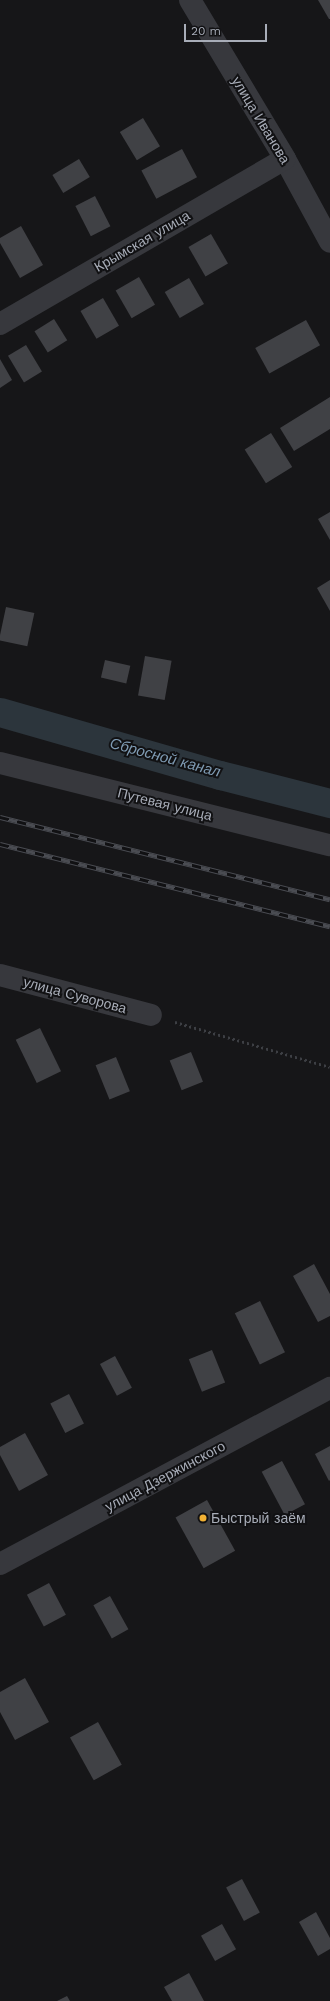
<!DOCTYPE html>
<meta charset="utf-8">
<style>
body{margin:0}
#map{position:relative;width:330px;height:2001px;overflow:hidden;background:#161618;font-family:"Work Sans",sans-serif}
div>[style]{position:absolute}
.canal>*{height:29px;margin:-14.5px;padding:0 14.5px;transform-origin:14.5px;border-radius:14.5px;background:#2c353c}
.building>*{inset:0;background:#404145;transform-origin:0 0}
.path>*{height:2.5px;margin-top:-1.25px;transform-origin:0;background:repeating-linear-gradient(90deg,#3d3f44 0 2px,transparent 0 5px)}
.minor>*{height:22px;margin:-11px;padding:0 11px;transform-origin:11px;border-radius:11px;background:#37383d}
.rail>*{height:4.5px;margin-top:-2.25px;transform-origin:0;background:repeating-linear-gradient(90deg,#111113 0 9px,#4a4c52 0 18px);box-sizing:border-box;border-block:1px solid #4a4c52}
.dots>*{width:11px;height:11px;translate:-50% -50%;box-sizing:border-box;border:2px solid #111113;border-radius:50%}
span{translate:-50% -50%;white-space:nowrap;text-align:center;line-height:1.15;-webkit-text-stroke:4px #111113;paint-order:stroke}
.street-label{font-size:14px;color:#a8adb8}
.poi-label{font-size:14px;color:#a8adb8}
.left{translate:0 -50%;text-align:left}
.water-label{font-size:15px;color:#7f9bb3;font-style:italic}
.scale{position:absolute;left:184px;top:24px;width:83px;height:18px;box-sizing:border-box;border:2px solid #a8adb8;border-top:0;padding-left:5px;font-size:12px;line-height:14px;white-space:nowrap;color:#a8adb8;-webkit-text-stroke:3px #111113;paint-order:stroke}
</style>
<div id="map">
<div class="canal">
<i style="left:0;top:712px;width:229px;rotate:16deg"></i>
<i style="left:220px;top:775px;width:114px;rotate:14.3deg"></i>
</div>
<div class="building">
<i style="clip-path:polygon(318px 0,330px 0,330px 19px,329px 19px)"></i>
<i style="left:143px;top:118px;width:33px;height:27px;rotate:59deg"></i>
<i style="left:182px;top:149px;width:32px;height:46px;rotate:62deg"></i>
<i style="left:79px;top:159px;width:21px;height:31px;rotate:59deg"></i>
<i style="left:95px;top:196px;width:34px;height:22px;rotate:63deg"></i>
<i style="clip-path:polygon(21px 226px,43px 265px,20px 278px,0 243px,0 238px)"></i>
<i style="left:211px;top:234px;width:34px;height:26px;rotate:60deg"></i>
<i style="left:139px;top:277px;width:32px;height:27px;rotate:60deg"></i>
<i style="left:189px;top:278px;width:30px;height:28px;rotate:60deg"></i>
<i style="left:103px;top:298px;width:32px;height:26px;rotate:60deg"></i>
<i style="left:54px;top:319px;width:25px;height:23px;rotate:58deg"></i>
<i style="left:306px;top:320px;width:29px;height:58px;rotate:61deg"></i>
<i style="left:26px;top:345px;width:31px;height:21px;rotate:59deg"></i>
<i style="clip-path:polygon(0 359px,12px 380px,0 388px)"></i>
<i style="clip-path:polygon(330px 397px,330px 429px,294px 451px,280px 428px)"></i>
<i style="left:271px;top:433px;width:40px;height:31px;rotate:58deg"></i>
<i style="clip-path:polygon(330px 512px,330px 540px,318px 519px)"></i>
<i style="clip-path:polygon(330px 580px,330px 611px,317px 588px)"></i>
<i style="left:6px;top:607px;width:29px;height:34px;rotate:12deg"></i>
<i style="left:145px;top:656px;width:27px;height:40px;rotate:10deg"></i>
<i style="left:105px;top:660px;width:26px;height:18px;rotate:13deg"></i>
<i style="left:40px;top:1028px;width:48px;height:27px;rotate:64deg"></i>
<i style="left:191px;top:1052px;width:32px;height:23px;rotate:68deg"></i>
<i style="left:116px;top:1057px;width:37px;height:22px;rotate:68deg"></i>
<i style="clip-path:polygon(314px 1264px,330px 1294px,330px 1316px,318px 1322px,293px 1276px)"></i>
<i style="left:260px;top:1301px;width:57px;height:28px;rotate:64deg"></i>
<i style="left:212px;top:1350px;width:35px;height:25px;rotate:68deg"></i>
<i style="left:115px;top:1356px;width:36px;height:17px;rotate:62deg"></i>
<i style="left:69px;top:1394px;width:33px;height:21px;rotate:63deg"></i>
<i style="clip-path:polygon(25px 1433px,48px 1475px,19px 1491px,0 1455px,0 1447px)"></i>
<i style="clip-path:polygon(330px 1446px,330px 1480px,329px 1481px,315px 1454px)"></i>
<i style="left:282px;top:1461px;width:49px;height:23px;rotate:62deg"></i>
<i style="left:207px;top:1500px;width:58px;height:36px;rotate:61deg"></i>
<i style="left:49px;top:1583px;width:36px;height:25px;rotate:62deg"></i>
<i style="left:110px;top:1596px;width:38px;height:19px;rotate:61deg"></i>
<i style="clip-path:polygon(25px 1678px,49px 1722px,15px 1740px,0 1712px,0 1692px)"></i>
<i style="left:98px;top:1722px;width:49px;height:32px;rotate:61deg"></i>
<i style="left:242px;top:1879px;width:38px;height:18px;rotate:62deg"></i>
<i style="clip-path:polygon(316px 1912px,330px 1938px,330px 1949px,318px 1956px,299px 1922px)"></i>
<i style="left:222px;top:1924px;width:29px;height:24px;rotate:61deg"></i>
<i style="clip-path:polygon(189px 1973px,204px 2001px,172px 2001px,164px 1987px)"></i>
<i style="clip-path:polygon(67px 1996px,70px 2001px,57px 2001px)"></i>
</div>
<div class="path">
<i style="left:175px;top:1022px;width:161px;rotate:16.2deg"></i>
</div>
<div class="minor">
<i style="left:190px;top:0;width:185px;rotate:59.1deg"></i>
<i style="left:285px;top:159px;width:94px;rotate:61.5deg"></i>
<i style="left:0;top:324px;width:329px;rotate:-30.1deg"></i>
<i style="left:0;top:763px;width:340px;rotate:14deg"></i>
<i style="left:0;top:975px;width:156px;rotate:14.8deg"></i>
<i style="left:0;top:1564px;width:374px;rotate:-28.1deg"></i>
</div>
<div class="rail">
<i style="left:0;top:817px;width:340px;rotate:14deg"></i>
<i style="left:0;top:844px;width:340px;rotate:14deg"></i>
</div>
<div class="dots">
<i style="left:203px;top:1518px;background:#f2b134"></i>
</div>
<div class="street-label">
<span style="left:261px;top:120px;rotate:59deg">улица Иванова</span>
<span style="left:142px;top:241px;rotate:-30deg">Крымская улица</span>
<span style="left:165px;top:804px;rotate:14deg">Путевая улица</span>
<span style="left:75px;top:995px;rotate:15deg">улица Суворова</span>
<span style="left:165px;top:1476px;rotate:-28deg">улица Дзержинского</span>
</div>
<div class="poi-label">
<span class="left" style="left:211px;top:1518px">Быстрый заём</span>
</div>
<div class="water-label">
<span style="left:165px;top:758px;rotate:15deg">Сбросной канал</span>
</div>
<div class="scale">20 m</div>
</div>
